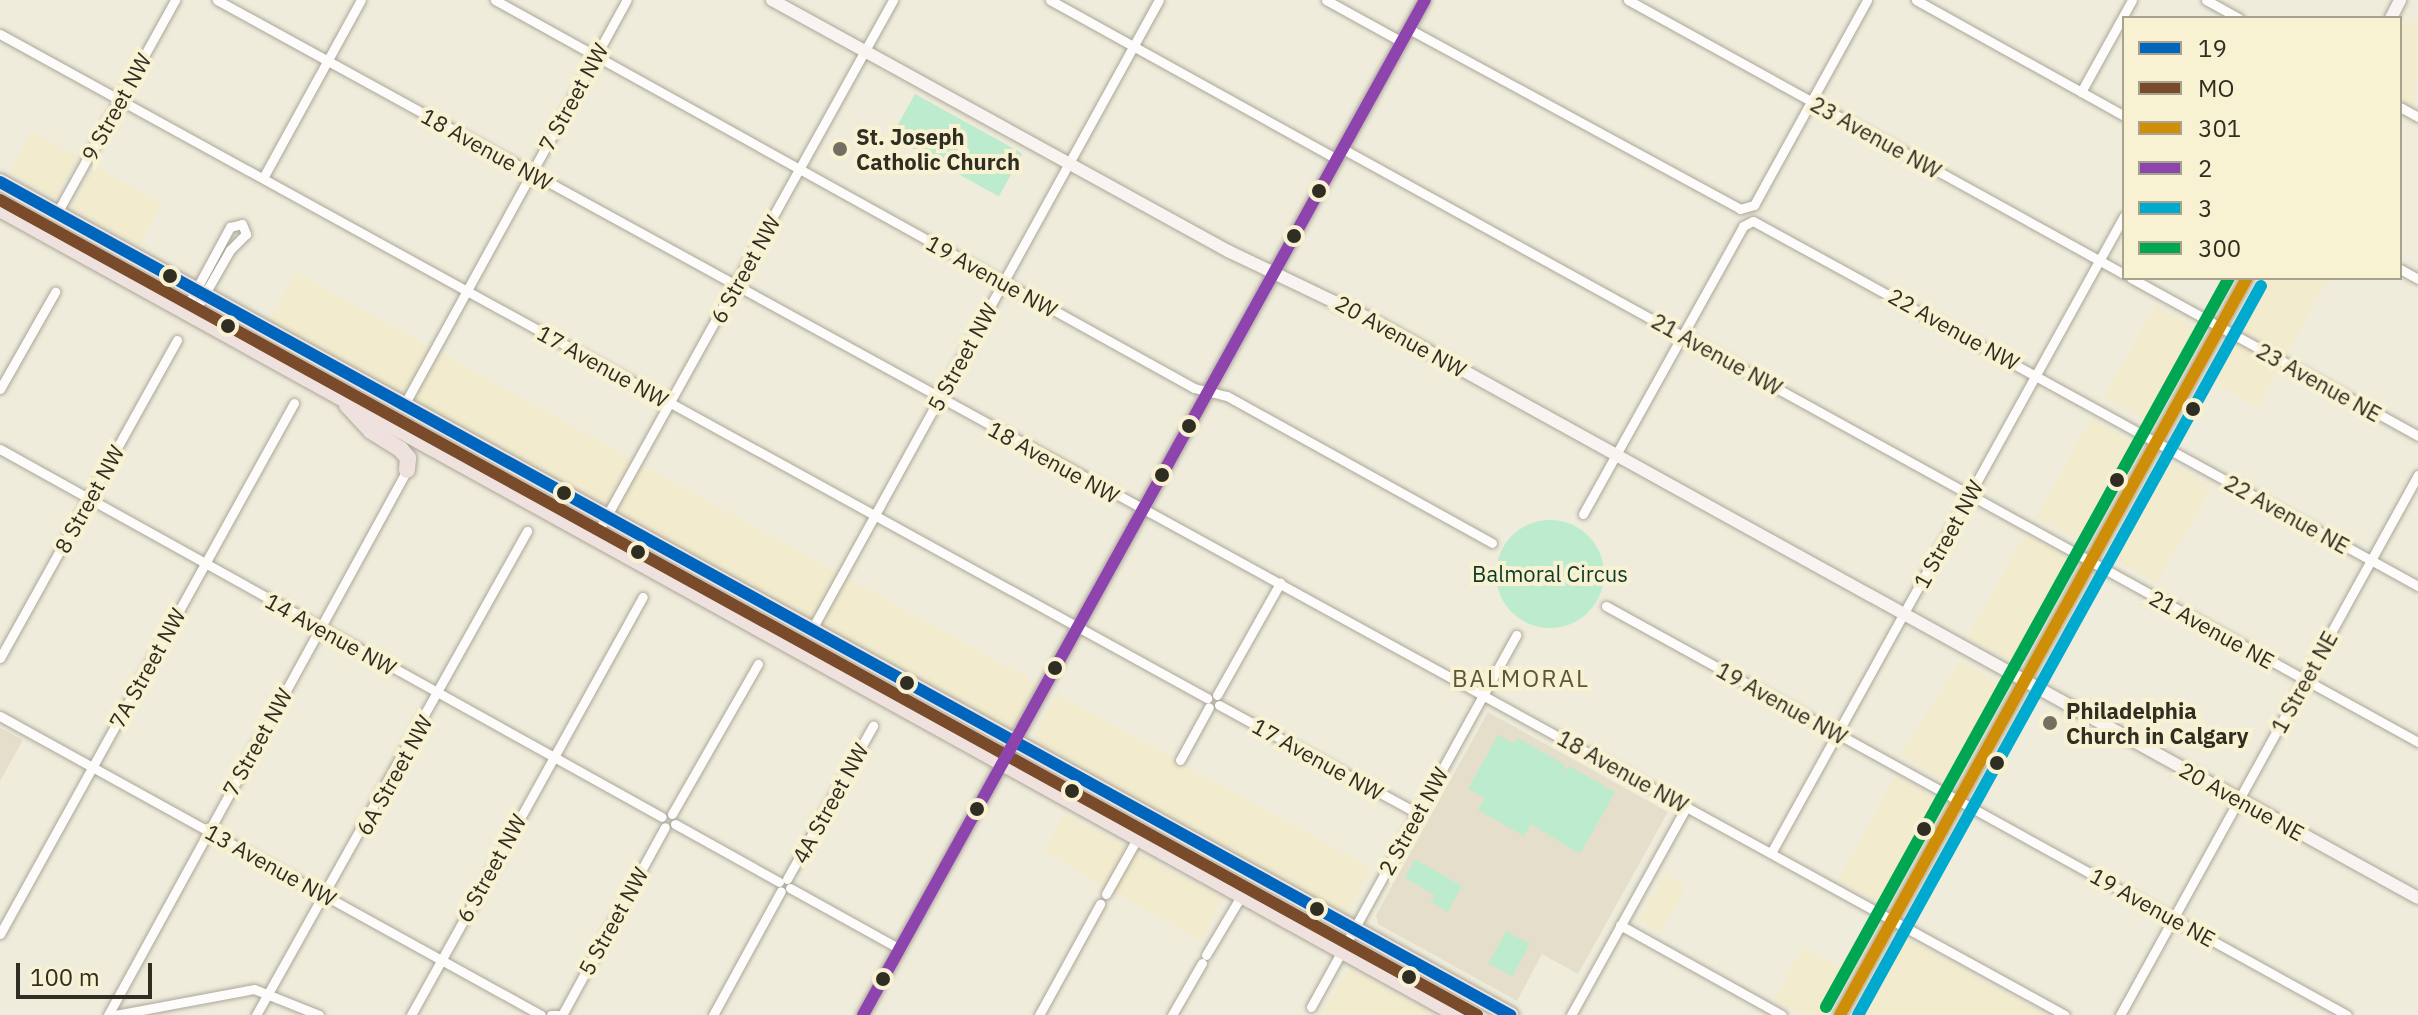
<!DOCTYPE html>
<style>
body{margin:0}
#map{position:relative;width:2418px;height:1015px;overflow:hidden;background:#f0ecdb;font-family:"IBM Plex Sans",sans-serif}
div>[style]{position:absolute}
.built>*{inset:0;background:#f2ebce;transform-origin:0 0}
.education>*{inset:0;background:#e5decb}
.green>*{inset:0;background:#bcebce;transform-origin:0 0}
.round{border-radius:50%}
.roads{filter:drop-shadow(0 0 2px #aaa79a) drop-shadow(0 0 2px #aaa79a)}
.street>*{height:9px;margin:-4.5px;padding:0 4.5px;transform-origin:4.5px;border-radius:4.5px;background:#fdfcfa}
.secondary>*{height:12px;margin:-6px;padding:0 6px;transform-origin:6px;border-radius:6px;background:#f8f4f2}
.highway>*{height:16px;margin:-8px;padding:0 8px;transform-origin:8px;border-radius:8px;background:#efe2de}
.bus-1>*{height:12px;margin:-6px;padding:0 6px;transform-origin:6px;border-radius:6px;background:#0065bd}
.bus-2>*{height:12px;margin:-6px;padding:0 6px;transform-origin:6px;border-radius:6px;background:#7a4b2a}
.bus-3>*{height:12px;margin:-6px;padding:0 6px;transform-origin:6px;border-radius:6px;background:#cf8e07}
.bus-4>*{height:12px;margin:-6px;padding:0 6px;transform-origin:6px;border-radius:6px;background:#8e44ad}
.bus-5>*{height:12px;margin:-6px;padding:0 6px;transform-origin:6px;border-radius:6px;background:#00a9ce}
.bus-6>*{height:12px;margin:-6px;padding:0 6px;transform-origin:6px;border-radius:6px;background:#00a651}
.dots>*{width:22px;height:22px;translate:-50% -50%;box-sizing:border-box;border:4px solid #f8f2d3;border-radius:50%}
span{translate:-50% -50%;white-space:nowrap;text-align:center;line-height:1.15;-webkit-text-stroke:8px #f8f2d3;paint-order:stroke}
.street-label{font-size:22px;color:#302d22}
.poi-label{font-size:22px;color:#302d22;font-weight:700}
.left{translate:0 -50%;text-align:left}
.park-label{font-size:22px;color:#0f3828}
.neighbourhood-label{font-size:24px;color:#5c573c;letter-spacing:2px}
.legend{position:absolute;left:2122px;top:16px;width:280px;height:264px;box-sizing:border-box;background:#f8f2d3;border:2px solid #a8a38c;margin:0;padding:10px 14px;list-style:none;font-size:24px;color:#302d22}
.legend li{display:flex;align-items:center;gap:16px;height:40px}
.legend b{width:40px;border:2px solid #a8a38c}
.scale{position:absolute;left:16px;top:963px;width:136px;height:36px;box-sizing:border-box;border:4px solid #302d22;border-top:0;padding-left:10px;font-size:24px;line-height:28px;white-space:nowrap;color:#302d22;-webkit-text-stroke:6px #f8f2d3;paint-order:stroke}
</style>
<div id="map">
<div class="built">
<i style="clip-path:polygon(2407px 19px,2418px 25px,2415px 107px,2400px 99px,2400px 32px)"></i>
<i style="left:31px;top:131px;width:53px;height:47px;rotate:28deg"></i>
<i style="left:95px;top:166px;width:77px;height:48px;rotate:29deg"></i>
<i style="left:295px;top:272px;width:857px;height:64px;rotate:29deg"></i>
<i style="clip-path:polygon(2265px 278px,2329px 278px,2258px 408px,2208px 379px)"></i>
<i style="clip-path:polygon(2155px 305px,2203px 332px,2155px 419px,2146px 421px,2104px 397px)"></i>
<i style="left:2091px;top:419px;width:54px;height:112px;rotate:29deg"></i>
<i style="left:2167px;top:461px;width:52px;height:111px;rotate:30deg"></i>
<i style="clip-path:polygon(2026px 534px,2068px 558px,2071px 567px,2020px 658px,2012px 661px,1967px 637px)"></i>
<i style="left:1961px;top:660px;width:50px;height:112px;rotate:33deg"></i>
<i style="clip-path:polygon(1057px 694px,1371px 868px,1349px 909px,1339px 910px,1040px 746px,1035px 734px)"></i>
<i style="left:1896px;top:775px;width:52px;height:120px;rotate:29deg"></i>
<i style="clip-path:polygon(1064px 814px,1222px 898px,1201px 942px,1044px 851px)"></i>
<i style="left:1664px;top:875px;width:25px;height:52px;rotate:29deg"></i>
<i style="clip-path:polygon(1908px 940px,2046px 1015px,1857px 1015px,1897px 944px)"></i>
<i style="clip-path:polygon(1803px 947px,1849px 972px,1825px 1015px,1803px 1015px,1774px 1000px)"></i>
<i style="clip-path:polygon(1350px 968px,1433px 1015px,1322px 1013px)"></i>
</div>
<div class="education">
<i style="clip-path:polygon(1488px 712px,1668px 812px,1578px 974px,1542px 954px,1517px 1001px,1378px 924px,1376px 915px)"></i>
<i style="clip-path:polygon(0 728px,23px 740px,0 781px)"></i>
</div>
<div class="green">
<i style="left:915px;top:94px;width:123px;height:49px;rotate:29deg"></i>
<i class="round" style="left:1496px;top:520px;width:108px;height:108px"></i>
<i style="clip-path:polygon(1498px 735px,1515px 744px,1518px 738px,1564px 764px,1565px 772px,1569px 766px,1615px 792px,1580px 854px,1531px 824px,1524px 836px,1478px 810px,1485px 798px,1468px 789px)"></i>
<i style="clip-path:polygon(1415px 859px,1462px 886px,1448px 912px,1431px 902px,1435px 895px,1405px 878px)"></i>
<i style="left:1506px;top:931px;width:27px;height:37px;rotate:28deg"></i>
</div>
<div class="roads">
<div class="street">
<i style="left:217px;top:0;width:2108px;rotate:28.78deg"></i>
<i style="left:495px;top:0;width:799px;rotate:29.03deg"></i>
<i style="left:1194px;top:388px;width:34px;rotate:14deg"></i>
<i style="left:1227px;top:396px;width:303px;rotate:29deg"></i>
<i style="left:1050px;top:0;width:328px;rotate:29deg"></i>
<i style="left:1326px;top:0;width:87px;rotate:28.9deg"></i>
<i style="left:1628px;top:0;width:567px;rotate:28.92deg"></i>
<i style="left:1916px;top:0;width:238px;rotate:29.1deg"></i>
<i style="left:2206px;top:0;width:38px;rotate:29deg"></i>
<i style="left:1409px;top:29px;width:377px;rotate:28.5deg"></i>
<i style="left:1740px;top:209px;width:15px;rotate:-16deg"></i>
<i style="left:1754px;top:205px;width:234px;rotate:-61.1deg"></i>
<i style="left:0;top:34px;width:1378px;rotate:28.82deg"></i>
<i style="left:2081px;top:92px;width:105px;rotate:-61deg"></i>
<i style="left:2400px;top:107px;width:21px;rotate:29deg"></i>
<i style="left:1343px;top:149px;width:1228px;rotate:28.88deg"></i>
<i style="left:263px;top:178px;width:203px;rotate:-61.2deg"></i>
<i style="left:57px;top:213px;width:244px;rotate:-61deg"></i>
<i style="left:2400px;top:269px;width:21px;rotate:29deg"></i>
<i style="left:2131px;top:278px;width:328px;rotate:28.8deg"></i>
<i style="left:184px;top:312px;width:97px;rotate:-61.6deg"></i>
<i style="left:230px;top:227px;width:12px;rotate:-14deg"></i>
<i style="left:242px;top:224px;width:11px;rotate:68deg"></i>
<i style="left:246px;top:234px;width:23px;rotate:135deg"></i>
<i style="left:230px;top:250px;width:76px;rotate:119.9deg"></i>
<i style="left:0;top:389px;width:112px;rotate:-60.4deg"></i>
<i style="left:404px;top:405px;width:462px;rotate:-61.2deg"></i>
<i style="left:0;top:449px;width:757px;rotate:29.07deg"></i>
<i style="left:1583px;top:514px;width:329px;rotate:-60.9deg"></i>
<i style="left:1743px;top:226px;width:11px;rotate:-27deg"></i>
<i style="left:1753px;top:221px;width:759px;rotate:28.76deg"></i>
<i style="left:595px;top:537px;width:614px;rotate:-60.97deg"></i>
<i style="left:1606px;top:606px;width:846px;rotate:28.9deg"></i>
<i style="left:812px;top:629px;width:718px;rotate:-61.12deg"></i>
<i style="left:0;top:658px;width:364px;rotate:-60.9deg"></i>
<i style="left:1217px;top:695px;width:129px;rotate:-60.6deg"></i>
<i style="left:1219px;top:705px;width:226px;rotate:28.6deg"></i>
<i style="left:0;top:716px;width:618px;rotate:28.93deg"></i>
<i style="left:1180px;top:760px;width:60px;rotate:-61.3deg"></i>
<i style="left:672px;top:814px;width:173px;rotate:-60.2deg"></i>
<i style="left:675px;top:824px;width:119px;rotate:29.1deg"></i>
<i style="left:1771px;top:853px;width:728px;rotate:-61.01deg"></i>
<i style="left:787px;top:879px;width:176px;rotate:-60.7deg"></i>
<i style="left:790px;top:888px;width:126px;rotate:29deg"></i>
<i style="left:1106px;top:894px;width:65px;rotate:-60.7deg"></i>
<i style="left:1620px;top:925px;width:185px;rotate:29.1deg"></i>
<i style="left:0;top:934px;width:607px;rotate:-61.03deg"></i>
<i style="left:1206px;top:955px;width:72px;rotate:-59.2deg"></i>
<i style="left:1311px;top:1007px;width:425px;rotate:-61.1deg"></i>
<i style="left:108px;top:1015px;width:622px;rotate:-61.25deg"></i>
<i style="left:115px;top:1015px;width:141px;rotate:-10.6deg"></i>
<i style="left:254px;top:989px;width:70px;rotate:21.8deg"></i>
<i style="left:256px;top:1015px;width:555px;rotate:-60.75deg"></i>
<i style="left:411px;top:1015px;width:478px;rotate:-61deg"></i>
<i style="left:551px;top:1015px;width:11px"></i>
<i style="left:562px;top:1015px;width:214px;rotate:-61.3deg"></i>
<i style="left:713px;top:1015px;width:141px;rotate:-61.3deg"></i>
<i style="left:1039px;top:1015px;width:127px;rotate:-61.2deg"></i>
<i style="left:1172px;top:1015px;width:60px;rotate:-60deg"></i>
<i style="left:1571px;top:1015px;width:239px;rotate:-61deg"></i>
<i style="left:2120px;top:1015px;width:617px;rotate:-61.11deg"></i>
</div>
<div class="secondary">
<i style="left:772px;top:0;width:521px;rotate:28.83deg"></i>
<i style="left:1228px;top:251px;width:157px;rotate:25.6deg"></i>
<i style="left:1370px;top:319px;width:1197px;rotate:28.92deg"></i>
<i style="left:2391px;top:18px;width:20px;rotate:-63deg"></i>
<i style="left:863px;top:1015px;width:1160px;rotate:-61.03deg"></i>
<i style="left:1840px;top:1015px;width:842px;rotate:-61.09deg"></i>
</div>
<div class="highway">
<i style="left:0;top:182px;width:1725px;rotate:28.88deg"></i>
<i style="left:0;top:209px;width:1666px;rotate:28.93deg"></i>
<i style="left:347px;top:405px;width:35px;rotate:47deg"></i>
<i style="left:371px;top:431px;width:36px;rotate:32deg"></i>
<i style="left:401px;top:450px;width:11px;rotate:49deg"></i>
<i style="left:408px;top:458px;width:12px;rotate:95deg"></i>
</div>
</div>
<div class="bus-1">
<i style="left:0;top:182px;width:1725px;rotate:28.88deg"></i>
</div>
<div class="bus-2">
<i style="left:0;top:200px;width:1687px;rotate:28.89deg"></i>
</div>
<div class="bus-3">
<i style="left:1840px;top:1015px;width:842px;rotate:-61.09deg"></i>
</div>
<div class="bus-4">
<i style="left:863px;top:1015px;width:1160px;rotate:-61.03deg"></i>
</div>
<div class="bus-5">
<i style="left:1858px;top:1015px;width:833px;rotate:-61.07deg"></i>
</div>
<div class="bus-6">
<i style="left:1826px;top:1007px;width:833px;rotate:-61.07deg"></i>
</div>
<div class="dots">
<i style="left:840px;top:149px;background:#737063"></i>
<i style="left:1319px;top:191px;background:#302d22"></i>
<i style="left:1294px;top:236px;background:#302d22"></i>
<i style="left:170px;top:276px;background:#302d22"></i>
<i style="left:228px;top:326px;background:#302d22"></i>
<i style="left:2193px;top:409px;background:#302d22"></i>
<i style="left:1189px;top:426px;background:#302d22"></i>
<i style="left:1162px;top:475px;background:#302d22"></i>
<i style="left:2117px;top:480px;background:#302d22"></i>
<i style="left:564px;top:493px;background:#302d22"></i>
<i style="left:638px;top:552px;background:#302d22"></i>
<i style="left:1055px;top:668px;background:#302d22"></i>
<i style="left:907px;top:683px;background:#302d22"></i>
<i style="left:2050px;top:723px;background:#737063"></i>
<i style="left:1997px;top:763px;background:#302d22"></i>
<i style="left:1072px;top:791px;background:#302d22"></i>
<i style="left:977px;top:809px;background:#302d22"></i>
<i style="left:1924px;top:829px;background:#302d22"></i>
<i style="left:1317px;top:909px;background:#302d22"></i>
<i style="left:1409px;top:977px;background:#302d22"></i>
<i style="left:883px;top:979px;background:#302d22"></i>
</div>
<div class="street-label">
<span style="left:573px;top:97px;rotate:-61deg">7 Street NW</span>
<span style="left:116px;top:107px;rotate:-61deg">9 Street NW</span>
<span style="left:1876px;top:137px;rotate:29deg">23 Avenue NW</span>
<span style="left:487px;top:149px;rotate:29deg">18 Avenue NW</span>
<span style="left:745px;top:269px;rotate:-61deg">6 Street NW</span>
<span style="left:992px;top:276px;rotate:29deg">19 Avenue NW</span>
<span style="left:1954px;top:329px;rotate:29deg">22 Avenue NW</span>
<span style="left:1401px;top:336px;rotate:29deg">20 Avenue NW</span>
<span style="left:1717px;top:354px;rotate:29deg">21 Avenue NW</span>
<span style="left:962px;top:357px;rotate:-61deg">5 Street NW</span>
<span style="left:603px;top:366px;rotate:29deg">17 Avenue NW</span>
<span style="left:2319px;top:382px;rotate:29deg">23 Avenue NE</span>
<span style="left:1054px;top:462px;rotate:29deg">18 Avenue NW</span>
<span style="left:89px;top:499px;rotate:-61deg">8 Street NW</span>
<span style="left:2287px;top:514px;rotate:29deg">22 Avenue NE</span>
<span style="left:1948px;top:534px;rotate:-61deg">1 Street NW</span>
<span style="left:2212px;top:629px;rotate:29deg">21 Avenue NE</span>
<span style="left:331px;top:634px;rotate:29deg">14 Avenue NW</span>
<span style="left:147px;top:668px;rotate:-61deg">7A Street NW</span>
<span style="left:2304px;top:682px;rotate:-61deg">1 Street NE</span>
<span style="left:1782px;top:703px;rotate:29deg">19 Avenue NW</span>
<span style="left:257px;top:742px;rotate:-61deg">7 Street NW</span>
<span style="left:1318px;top:759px;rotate:29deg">17 Avenue NW</span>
<span style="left:1623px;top:771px;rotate:29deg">18 Avenue NW</span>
<span style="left:394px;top:775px;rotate:-61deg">6A Street NW</span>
<span style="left:2242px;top:801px;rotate:29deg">20 Avenue NE</span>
<span style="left:830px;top:803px;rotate:-61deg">4A Street NW</span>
<span style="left:1413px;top:821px;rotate:-61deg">2 Street NW</span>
<span style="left:271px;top:865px;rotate:29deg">13 Avenue NW</span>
<span style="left:491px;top:868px;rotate:-61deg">6 Street NW</span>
<span style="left:2153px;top:907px;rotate:29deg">19 Avenue NE</span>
<span style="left:613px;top:921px;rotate:-61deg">5 Street NW</span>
</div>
<div class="poi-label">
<span class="left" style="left:856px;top:149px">St. Joseph<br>Catholic Church</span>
<span class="left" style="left:2066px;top:723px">Philadelphia<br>Church in Calgary</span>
</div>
<div class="park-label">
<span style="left:1550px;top:574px">Balmoral Circus</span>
</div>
<div class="neighbourhood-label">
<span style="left:1521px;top:679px">BALMORAL</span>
</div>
<ul class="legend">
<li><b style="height:10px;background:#0065bd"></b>19</li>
<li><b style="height:10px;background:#7a4b2a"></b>MO</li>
<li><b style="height:10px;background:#cf8e07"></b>301</li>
<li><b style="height:10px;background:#8e44ad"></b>2</li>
<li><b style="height:10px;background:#00a9ce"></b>3</li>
<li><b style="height:10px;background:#00a651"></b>300</li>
</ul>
<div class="scale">100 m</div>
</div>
